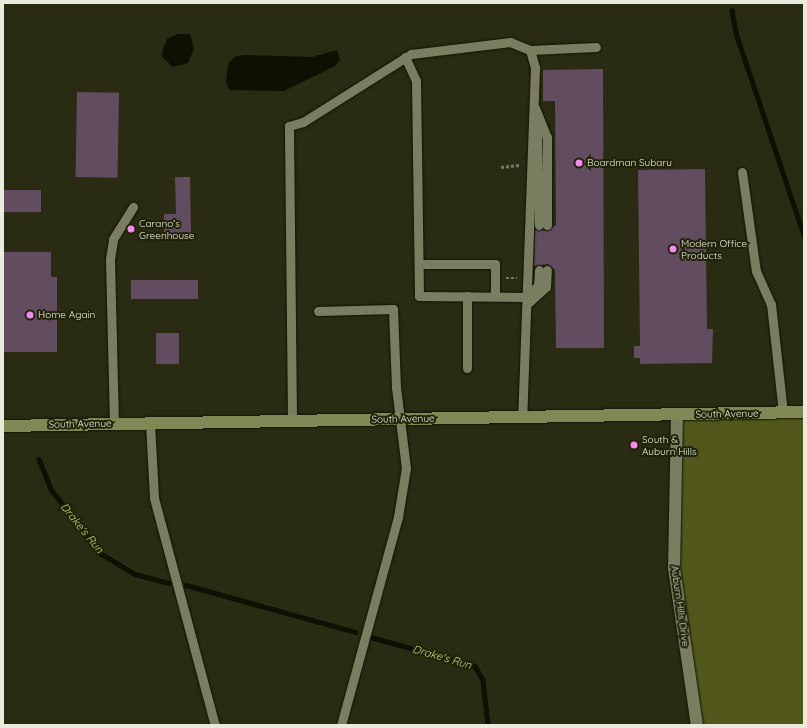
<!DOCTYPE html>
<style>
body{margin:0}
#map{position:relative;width:807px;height:728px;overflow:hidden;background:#292c12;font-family:Quicksand,sans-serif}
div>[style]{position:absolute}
.forest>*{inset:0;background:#52571b}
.water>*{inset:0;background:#0e1000}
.stream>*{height:4.5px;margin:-2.25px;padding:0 2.25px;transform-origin:2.25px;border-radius:2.25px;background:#0e1000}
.building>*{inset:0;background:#624c60;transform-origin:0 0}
.path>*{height:2.5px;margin-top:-1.25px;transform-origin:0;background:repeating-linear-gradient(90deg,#757862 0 3px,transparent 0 5px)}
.roads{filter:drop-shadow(0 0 1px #121400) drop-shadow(0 0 1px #121400)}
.service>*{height:9px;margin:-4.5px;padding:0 4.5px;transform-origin:4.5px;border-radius:4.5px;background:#7a7e61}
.minor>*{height:12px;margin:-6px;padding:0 6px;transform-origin:6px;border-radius:6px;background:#7a7e61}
.secondary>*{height:12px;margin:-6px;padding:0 6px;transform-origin:6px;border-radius:6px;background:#828855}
.dots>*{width:11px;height:11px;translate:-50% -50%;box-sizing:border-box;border:2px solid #202308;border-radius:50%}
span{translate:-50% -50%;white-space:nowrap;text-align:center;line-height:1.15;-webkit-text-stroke:4px #202308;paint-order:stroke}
.poi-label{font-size:10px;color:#e9ecdc}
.left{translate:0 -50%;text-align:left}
.street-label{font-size:10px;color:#e9ecdc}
.water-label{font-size:11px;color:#c6d078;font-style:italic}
.frame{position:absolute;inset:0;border:4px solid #e9ecdc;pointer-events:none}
</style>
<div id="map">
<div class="forest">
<i style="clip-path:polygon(804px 412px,804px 725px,697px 725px,674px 568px,677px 414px)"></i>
</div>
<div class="water">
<i style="clip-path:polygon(177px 34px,190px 34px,194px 49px,188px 63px,173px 67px,162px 57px,163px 48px,167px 39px)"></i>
<i style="clip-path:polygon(337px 50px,340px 60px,335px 66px,284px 91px,229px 90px,226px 82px,228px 64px,234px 57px,244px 55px,312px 57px)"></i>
</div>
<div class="stream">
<i style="left:732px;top:10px;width:23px;rotate:80deg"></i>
<i style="left:736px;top:33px;width:213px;rotate:71.4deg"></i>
<i style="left:39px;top:459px;width:32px;rotate:68deg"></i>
<i style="left:51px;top:489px;width:81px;rotate:52.6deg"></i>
<i style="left:100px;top:553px;width:41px;rotate:31deg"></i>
<i style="left:135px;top:574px;width:35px;rotate:15deg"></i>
<i style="left:186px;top:585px;width:176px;rotate:15.5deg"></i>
<i style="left:371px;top:637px;width:108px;rotate:15.6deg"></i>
<i style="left:475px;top:666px;width:16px;rotate:60deg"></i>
<i style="left:483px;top:680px;width:45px;rotate:83.7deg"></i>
</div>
<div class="building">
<i style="clip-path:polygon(603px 69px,604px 348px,556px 348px,555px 270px,548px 264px,534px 266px,535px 229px,547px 231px,556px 225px,555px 101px,543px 101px,543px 70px)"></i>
<i style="left:77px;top:92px;width:42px;height:85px;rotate:1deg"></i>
<i style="clip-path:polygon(705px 169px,707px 329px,713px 329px,712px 363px,640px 364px,640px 358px,634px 358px,634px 346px,640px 346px,638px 170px)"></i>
<i style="clip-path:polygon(175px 177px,190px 177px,191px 233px,164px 234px,164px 214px,176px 214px)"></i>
<i style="left:3px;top:190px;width:38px;height:22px"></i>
<i style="clip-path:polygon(3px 252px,51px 252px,51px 277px,57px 277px,57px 352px,3px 352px)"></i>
<i style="left:131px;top:280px;width:67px;height:19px"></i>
<i style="left:179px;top:333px;width:31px;height:23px;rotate:90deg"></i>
</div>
<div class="path">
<i style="left:501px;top:167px;width:19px;rotate:-6deg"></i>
<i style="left:506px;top:278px;width:11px"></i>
</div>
<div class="roads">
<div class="service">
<i style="left:530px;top:50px;width:66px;rotate:-2.6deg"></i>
<i style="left:405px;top:57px;width:26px;rotate:65deg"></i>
<i style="left:416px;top:81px;width:215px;rotate:89.2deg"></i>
<i style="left:419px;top:296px;width:109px;rotate:0.5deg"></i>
<i style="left:528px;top:297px;width:16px;rotate:-50deg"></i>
<i style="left:538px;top:285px;width:15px;rotate:-86deg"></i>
<i style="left:535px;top:108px;width:31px;rotate:68deg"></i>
<i style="left:547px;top:137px;width:88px;rotate:90deg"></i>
<i style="left:537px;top:125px;width:100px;rotate:88.9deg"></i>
<i style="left:742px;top:172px;width:100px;rotate:82deg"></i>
<i style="left:756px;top:271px;width:36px;rotate:66deg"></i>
<i style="left:771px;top:304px;width:110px;rotate:83.7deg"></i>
<i style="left:419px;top:264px;width:76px"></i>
<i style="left:495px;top:264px;width:32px;rotate:90deg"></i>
<i style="left:527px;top:304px;width:25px;rotate:-42deg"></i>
<i style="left:546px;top:287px;width:17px;rotate:-87deg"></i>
<i style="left:318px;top:311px;width:75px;rotate:-1.5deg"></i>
<i style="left:393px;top:309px;width:78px;rotate:87.8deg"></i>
<i style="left:396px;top:387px;width:82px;rotate:83deg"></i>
<i style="left:406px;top:468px;width:50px;rotate:99.3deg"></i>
<i style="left:398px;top:517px;width:216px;rotate:105.3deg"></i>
<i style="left:467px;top:368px;width:72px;rotate:-90deg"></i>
<i style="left:292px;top:420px;width:294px;rotate:-90.6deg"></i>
<i style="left:289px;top:126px;width:15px;rotate:-16deg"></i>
<i style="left:303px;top:122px;width:128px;rotate:-32.2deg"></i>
<i style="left:411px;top:54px;width:100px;rotate:-6.9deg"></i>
<i style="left:510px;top:42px;width:22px;rotate:22deg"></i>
<i style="left:530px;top:50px;width:19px;rotate:74deg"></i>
<i style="left:535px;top:68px;width:349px;rotate:92.1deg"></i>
<i style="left:150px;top:423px;width:75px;rotate:86.9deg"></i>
<i style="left:154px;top:498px;width:235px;rotate:75deg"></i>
<i style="left:114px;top:424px;width:165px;rotate:-91.4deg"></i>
<i style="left:110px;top:259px;width:20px;rotate:-81deg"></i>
<i style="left:113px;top:239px;width:38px;rotate:-58deg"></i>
</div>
<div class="minor">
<i style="left:677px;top:414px;width:154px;rotate:91.1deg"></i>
<i style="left:674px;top:568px;width:159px;rotate:81.7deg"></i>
</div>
<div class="secondary">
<i style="left:3px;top:426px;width:801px;rotate:-1deg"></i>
</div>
</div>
<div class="dots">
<i style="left:579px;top:163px;background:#f489f0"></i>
<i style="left:131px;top:229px;background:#f489f0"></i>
<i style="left:673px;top:249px;background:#f489f0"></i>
<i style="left:30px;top:315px;background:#f489f0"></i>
<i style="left:634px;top:445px;background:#f489f0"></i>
</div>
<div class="poi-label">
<span class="left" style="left:587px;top:163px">Boardman Subaru</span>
<span class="left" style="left:139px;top:229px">Carano's<br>Greenhouse</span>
<span class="left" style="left:681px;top:249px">Modern Office<br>Products</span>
<span class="left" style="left:38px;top:315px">Home Again</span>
<span class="left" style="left:642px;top:445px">South &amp;<br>Auburn Hills</span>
</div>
<div class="street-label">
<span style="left:727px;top:414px;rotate:-1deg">South Avenue</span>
<span style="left:403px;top:419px;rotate:-1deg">South Avenue</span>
<span style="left:80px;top:424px;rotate:-1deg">South Avenue</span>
<span style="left:680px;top:606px;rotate:82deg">Auburn Hills Drive</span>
</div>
<div class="water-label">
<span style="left:82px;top:528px;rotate:51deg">Drake's Run</span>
<span style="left:442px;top:657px;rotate:16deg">Drake's Run</span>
</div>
<div class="frame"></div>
</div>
